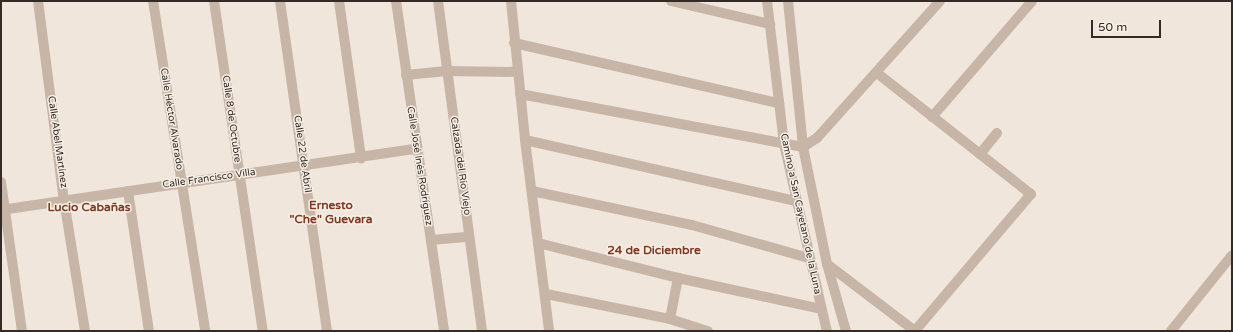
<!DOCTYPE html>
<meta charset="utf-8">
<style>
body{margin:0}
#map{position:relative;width:1233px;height:332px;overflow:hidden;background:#f0e6db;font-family:"Varela Round",sans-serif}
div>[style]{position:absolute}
.minor>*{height:10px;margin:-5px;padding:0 5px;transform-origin:5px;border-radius:5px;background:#c7b6a7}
span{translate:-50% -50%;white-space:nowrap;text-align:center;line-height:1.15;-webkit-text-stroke:3px #f8f0e6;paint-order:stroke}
.street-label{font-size:10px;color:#342b27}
.quarter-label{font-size:12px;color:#7d3b26;font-weight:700}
.frame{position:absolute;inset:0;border:2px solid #342b27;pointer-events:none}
.scale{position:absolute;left:1091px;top:20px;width:70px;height:18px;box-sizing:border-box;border:2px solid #342b27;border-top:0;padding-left:5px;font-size:12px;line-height:14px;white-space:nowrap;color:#342b27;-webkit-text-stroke:3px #f8f0e6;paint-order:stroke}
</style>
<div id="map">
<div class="minor">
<i style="left:38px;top:1px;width:201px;rotate:82.6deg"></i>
<i style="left:64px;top:200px;width:133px;rotate:80.9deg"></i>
<i style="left:153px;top:1px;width:334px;rotate:81deg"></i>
<i style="left:214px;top:1px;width:334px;rotate:81.6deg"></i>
<i style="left:280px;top:1px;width:333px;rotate:81.9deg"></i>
<i style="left:339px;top:1px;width:159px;rotate:82deg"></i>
<i style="left:396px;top:1px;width:333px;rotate:81.7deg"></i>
<i style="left:438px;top:1px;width:333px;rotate:82.4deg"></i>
<i style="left:511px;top:1px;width:140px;rotate:84.2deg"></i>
<i style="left:525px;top:140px;width:193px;rotate:82.8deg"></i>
<i style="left:671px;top:1px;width:102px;rotate:13.1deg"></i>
<i style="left:767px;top:1px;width:144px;rotate:83.2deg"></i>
<i style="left:784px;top:144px;width:192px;rotate:77.1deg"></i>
<i style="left:788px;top:1px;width:147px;rotate:84.1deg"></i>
<i style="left:803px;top:147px;width:119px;rotate:78.4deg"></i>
<i style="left:827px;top:264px;width:70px;rotate:74.2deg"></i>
<i style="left:514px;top:43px;width:272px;rotate:12.8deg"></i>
<i style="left:877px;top:73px;width:196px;rotate:38.2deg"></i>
<i style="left:1031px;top:194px;width:180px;rotate:130.3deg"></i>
<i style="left:406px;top:75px;width:41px;rotate:-5.6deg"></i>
<i style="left:447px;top:71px;width:70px;rotate:0.8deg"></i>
<i style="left:520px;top:94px;width:288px;rotate:10.6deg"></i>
<i style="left:803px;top:147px;width:17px;rotate:-33deg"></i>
<i style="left:817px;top:138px;width:184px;rotate:-48.1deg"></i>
<i style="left:932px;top:117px;width:153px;rotate:-49.2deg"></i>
<i style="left:525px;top:140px;width:278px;rotate:12.7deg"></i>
<i style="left:980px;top:154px;width:27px;rotate:-51deg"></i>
<i style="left:1px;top:182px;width:150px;rotate:82deg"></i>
<i style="left:128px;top:191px;width:142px;rotate:81.5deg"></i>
<i style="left:532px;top:191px;width:164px;rotate:12deg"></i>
<i style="left:692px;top:225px;width:122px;rotate:15.8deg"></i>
<i style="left:1px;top:210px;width:419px;rotate:-8.4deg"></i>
<i style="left:431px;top:240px;width:38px;rotate:-5deg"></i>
<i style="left:538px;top:243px;width:144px;rotate:14deg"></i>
<i style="left:678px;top:278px;width:146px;rotate:12.2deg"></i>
<i style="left:827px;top:264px;width:111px;rotate:37.3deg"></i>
<i style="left:546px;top:294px;width:126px;rotate:11.4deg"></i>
<i style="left:670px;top:319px;width:40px;rotate:18deg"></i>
<i style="left:670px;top:319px;width:42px;rotate:-79deg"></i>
<i style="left:1171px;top:331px;width:97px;rotate:-51.2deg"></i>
</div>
<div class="street-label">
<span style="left:171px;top:119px;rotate:81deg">Calle Héctor Alvarado</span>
<span style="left:231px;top:119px;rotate:82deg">Calle 8 de Octubre</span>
<span style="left:57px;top:142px;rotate:82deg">Calle Abel Martínez</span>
<span style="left:302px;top:154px;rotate:82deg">Calle 22 de Abril</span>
<span style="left:419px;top:166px;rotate:81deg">Calle José Inés Rodríguez</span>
<span style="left:460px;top:166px;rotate:82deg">Calzada del Río Viejo</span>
<span style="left:209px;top:179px;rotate:-8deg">Calle Francisco Villa</span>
<span style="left:800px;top:214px;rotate:78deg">Camino a San Cayetano de la Luna</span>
</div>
<div class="quarter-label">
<span style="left:331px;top:213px">Ernesto<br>"Che" Guevara</span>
<span style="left:89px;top:208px">Lucio Cabañas</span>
<span style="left:654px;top:251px">24 de Diciembre</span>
</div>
<div class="frame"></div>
<div class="scale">50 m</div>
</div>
